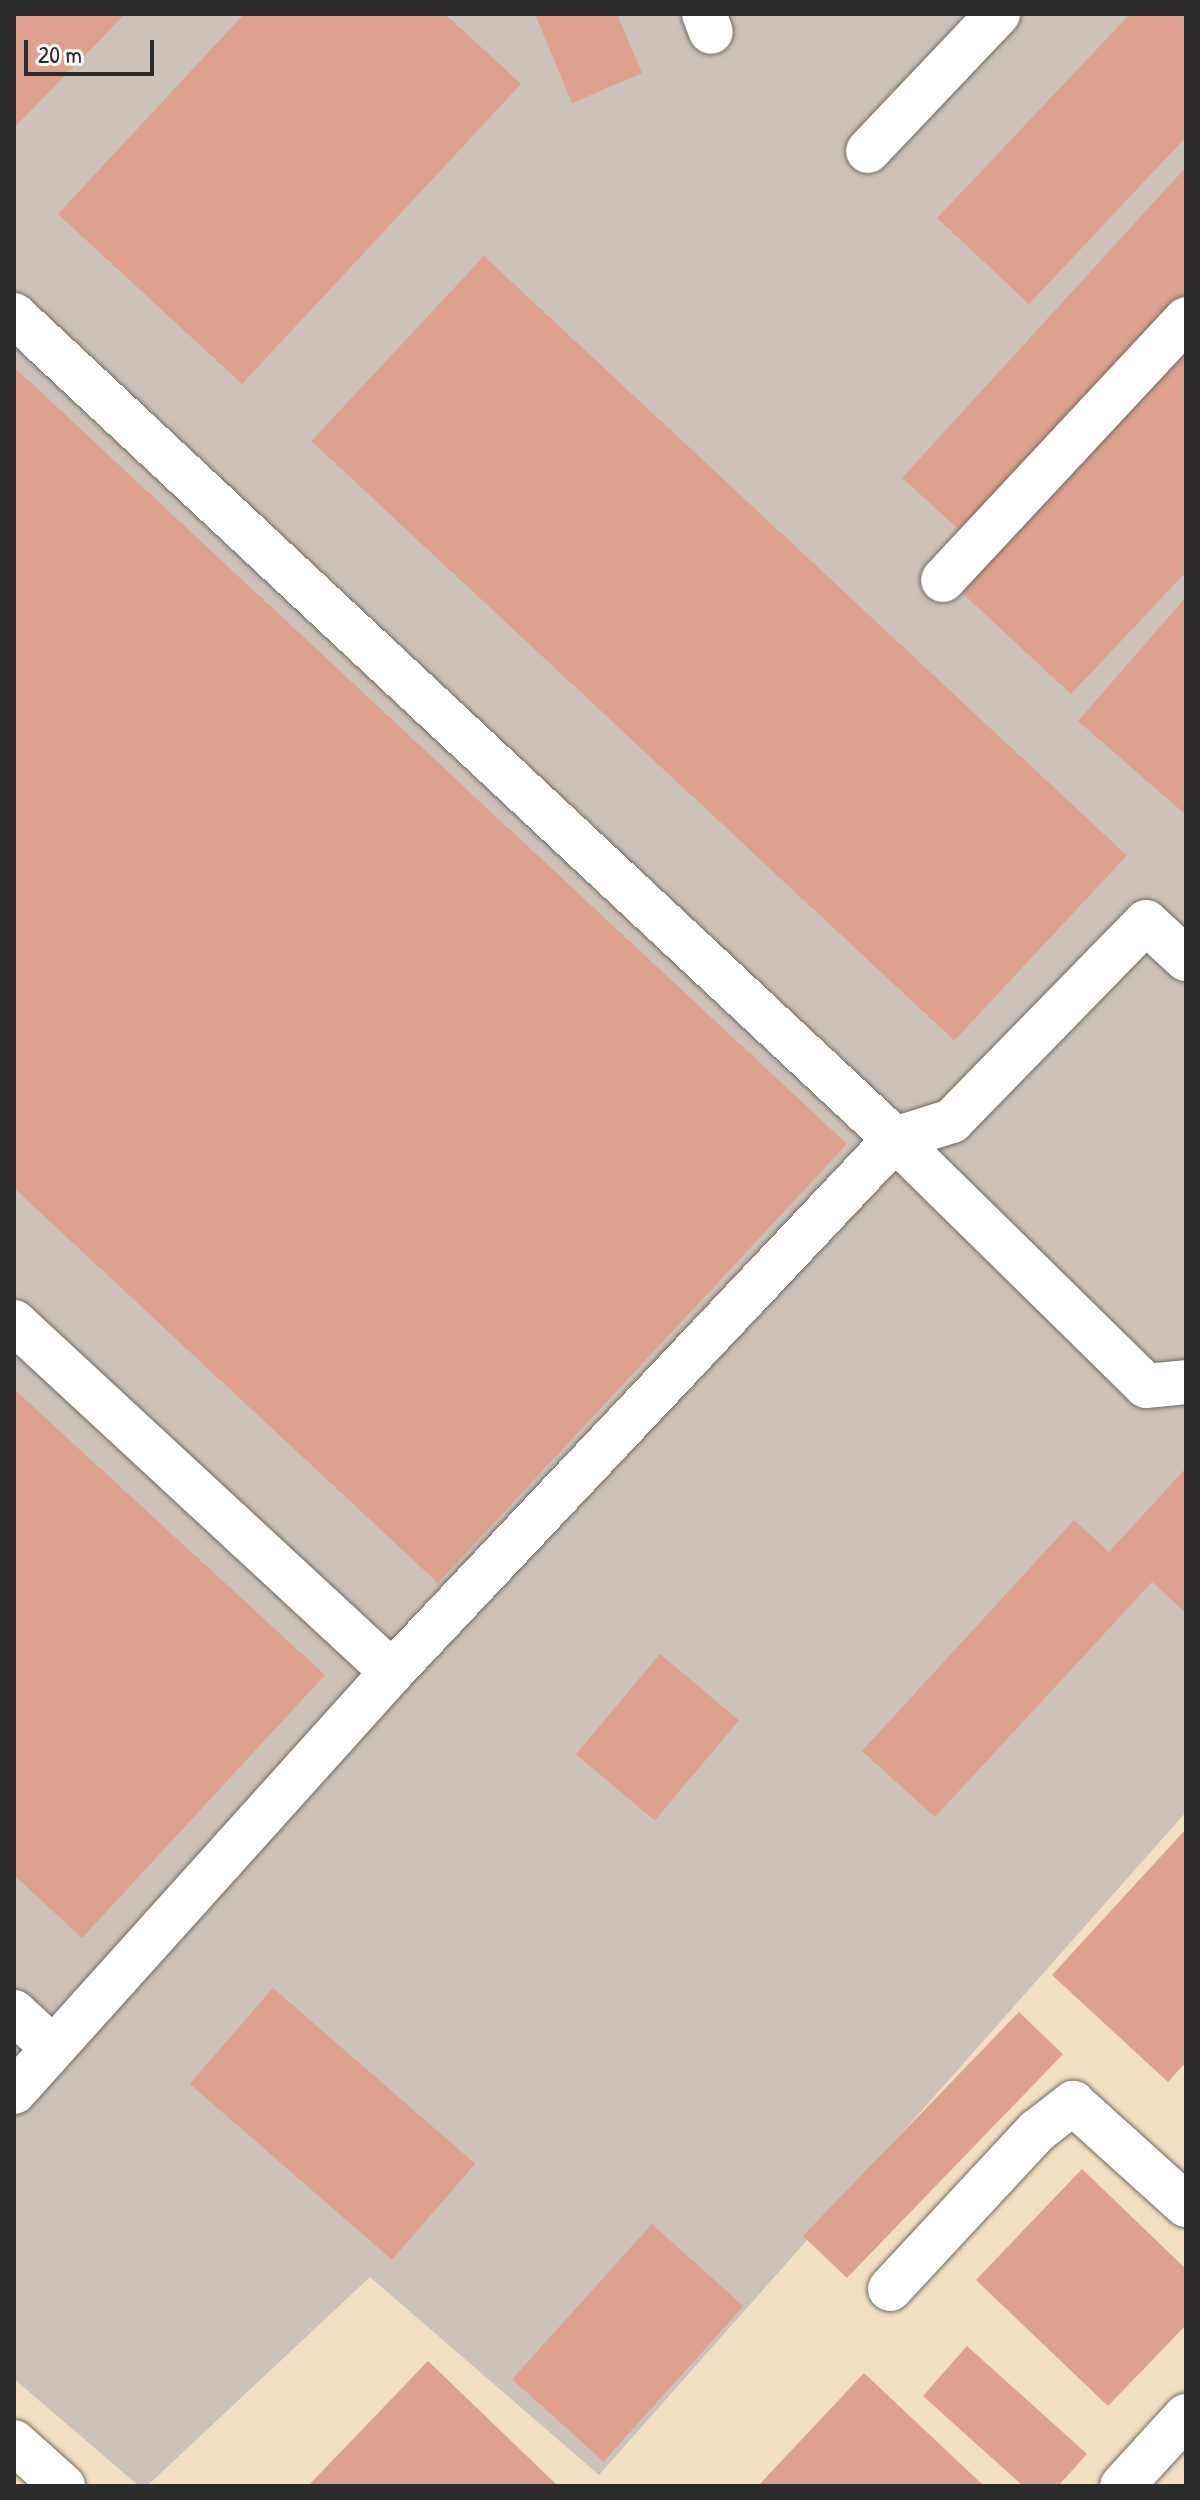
<!DOCTYPE html>
<style>
body{margin:0}
#map{position:relative;width:1200px;height:2500px;overflow:hidden;background:#f3dfc3;font-family:"Patrick Hand",sans-serif}
div>[style]{position:absolute}
.industrial>*{inset:0;background:#ccc2b9}
.building>*{inset:0;background:#dea08f;transform-origin:0 0}
.roads{filter:drop-shadow(0 0 2px #716a60) drop-shadow(0 0 2px #716a60)}
.minor>*{height:44px;margin:-22px;padding:0 22px;transform-origin:22px;border-radius:22px;background:#fff}
span{translate:-50% -50%;white-space:nowrap;text-align:center;line-height:1.15;-webkit-text-stroke:8px #fff;paint-order:stroke}
.frame{position:absolute;inset:0;border:16px solid #2b2b2b;pointer-events:none}
.scale{position:absolute;left:24px;top:40px;width:130px;height:36px;box-sizing:border-box;border:4px solid #2b2b2b;border-top:0;padding-left:10px;font-size:24px;line-height:28px;white-space:nowrap;color:#2b2b2b;-webkit-text-stroke:6px #fff;paint-order:stroke}
</style>
<div id="map">
<div class="industrial">
<i style="clip-path:polygon(14px 14px,1186px 14px,1186px 1812px,599px 2475px,370px 2277px,147px 2486px,139px 2486px,14px 2379px)"></i>
</div>
<div class="building">
<i style="clip-path:polygon(14px 14px,125px 14px,14px 128px)"></i>
<i style="clip-path:polygon(244px 14px,445px 14px,521px 84px,242px 384px,58px 214px)"></i>
<i style="clip-path:polygon(535px 14px,617px 14px,642px 73px,572px 103px)"></i>
<i style="clip-path:polygon(1130px 14px,1186px 14px,1186px 137px,1029px 304px,937px 218px)"></i>
<i style="clip-path:polygon(1186px 167px,1186px 292px,965px 535px,902px 478px)"></i>
<i style="left:484px;top:256px;width:879px;height:253px;rotate:43deg"></i>
<i style="clip-path:polygon(1186px 350px,1186px 572px,1071px 694px,960px 591px)"></i>
<i style="clip-path:polygon(14px 367px,847px 1144px,438px 1583px,14px 1188px)"></i>
<i style="clip-path:polygon(1186px 597px,1186px 815px,1078px 721px)"></i>
<i style="clip-path:polygon(14px 1389px,325px 1675px,82px 1938px,14px 1875px)"></i>
<i style="clip-path:polygon(1186px 1468px,1186px 1613px,1152px 1582px,935px 1817px,862px 1751px,1074px 1520px,1109px 1552px)"></i>
<i style="left:660px;top:1654px;width:103px;height:131px;rotate:40deg"></i>
<i style="clip-path:polygon(1186px 1829px,1186px 2062px,1168px 2082px,1052px 1975px)"></i>
<i style="left:273px;top:1988px;width:268px;height:127px;rotate:41deg"></i>
<i style="left:1019px;top:2012px;width:61px;height:311px;rotate:44deg"></i>
<i style="clip-path:polygon(1082px 2169px,1186px 2269px,1186px 2325px,1108px 2406px,976px 2280px)"></i>
<i style="left:652px;top:2224px;width:123px;height:209px;rotate:42deg"></i>
<i style="clip-path:polygon(967px 2346px,1087px 2454px,1058px 2486px,1023px 2486px,923px 2396px)"></i>
<i style="clip-path:polygon(428px 2361px,558px 2486px,308px 2486px)"></i>
<i style="clip-path:polygon(864px 2373px,984px 2486px,758px 2486px)"></i>
</div>
<div class="roads">
<div class="minor">
<i style="left:704px;top:14px;width:19px;rotate:69deg"></i>
<i style="left:868px;top:151px;width:189px;rotate:-46.5deg"></i>
<i style="left:14px;top:315px;width:1206px;rotate:43.09deg"></i>
<i style="left:895px;top:1139px;width:733px;rotate:133.34deg"></i>
<i style="left:392px;top:1672px;width:565px;rotate:131.99deg"></i>
<i style="left:943px;top:580px;width:357px;rotate:-47deg"></i>
<i style="left:1186px;top:959px;width:54px;rotate:-137.2deg"></i>
<i style="left:1146px;top:922px;width:278px;rotate:134.3deg"></i>
<i style="left:952px;top:1121px;width:60px;rotate:162.5deg"></i>
<i style="left:895px;top:1139px;width:352px;rotate:44.5deg"></i>
<i style="left:1146px;top:1386px;width:40px;rotate:-5.7deg"></i>
<i style="left:14px;top:1322px;width:515px;rotate:42.8deg"></i>
<i style="left:14px;top:2012px;width:53px;rotate:42.7deg"></i>
<i style="left:890px;top:2289px;width:216px;rotate:-47.1deg"></i>
<i style="left:1037px;top:2131px;width:46px;rotate:-37.9deg"></i>
<i style="left:1073px;top:2103px;width:152px;rotate:42.1deg"></i>
<i style="left:14px;top:2442px;width:66px;rotate:41.9deg"></i>
<i style="left:1122px;top:2486px;width:95px;rotate:-47.6deg"></i>
</div>
</div>
<div class="frame"></div>
<div class="scale">20 m</div>
</div>
